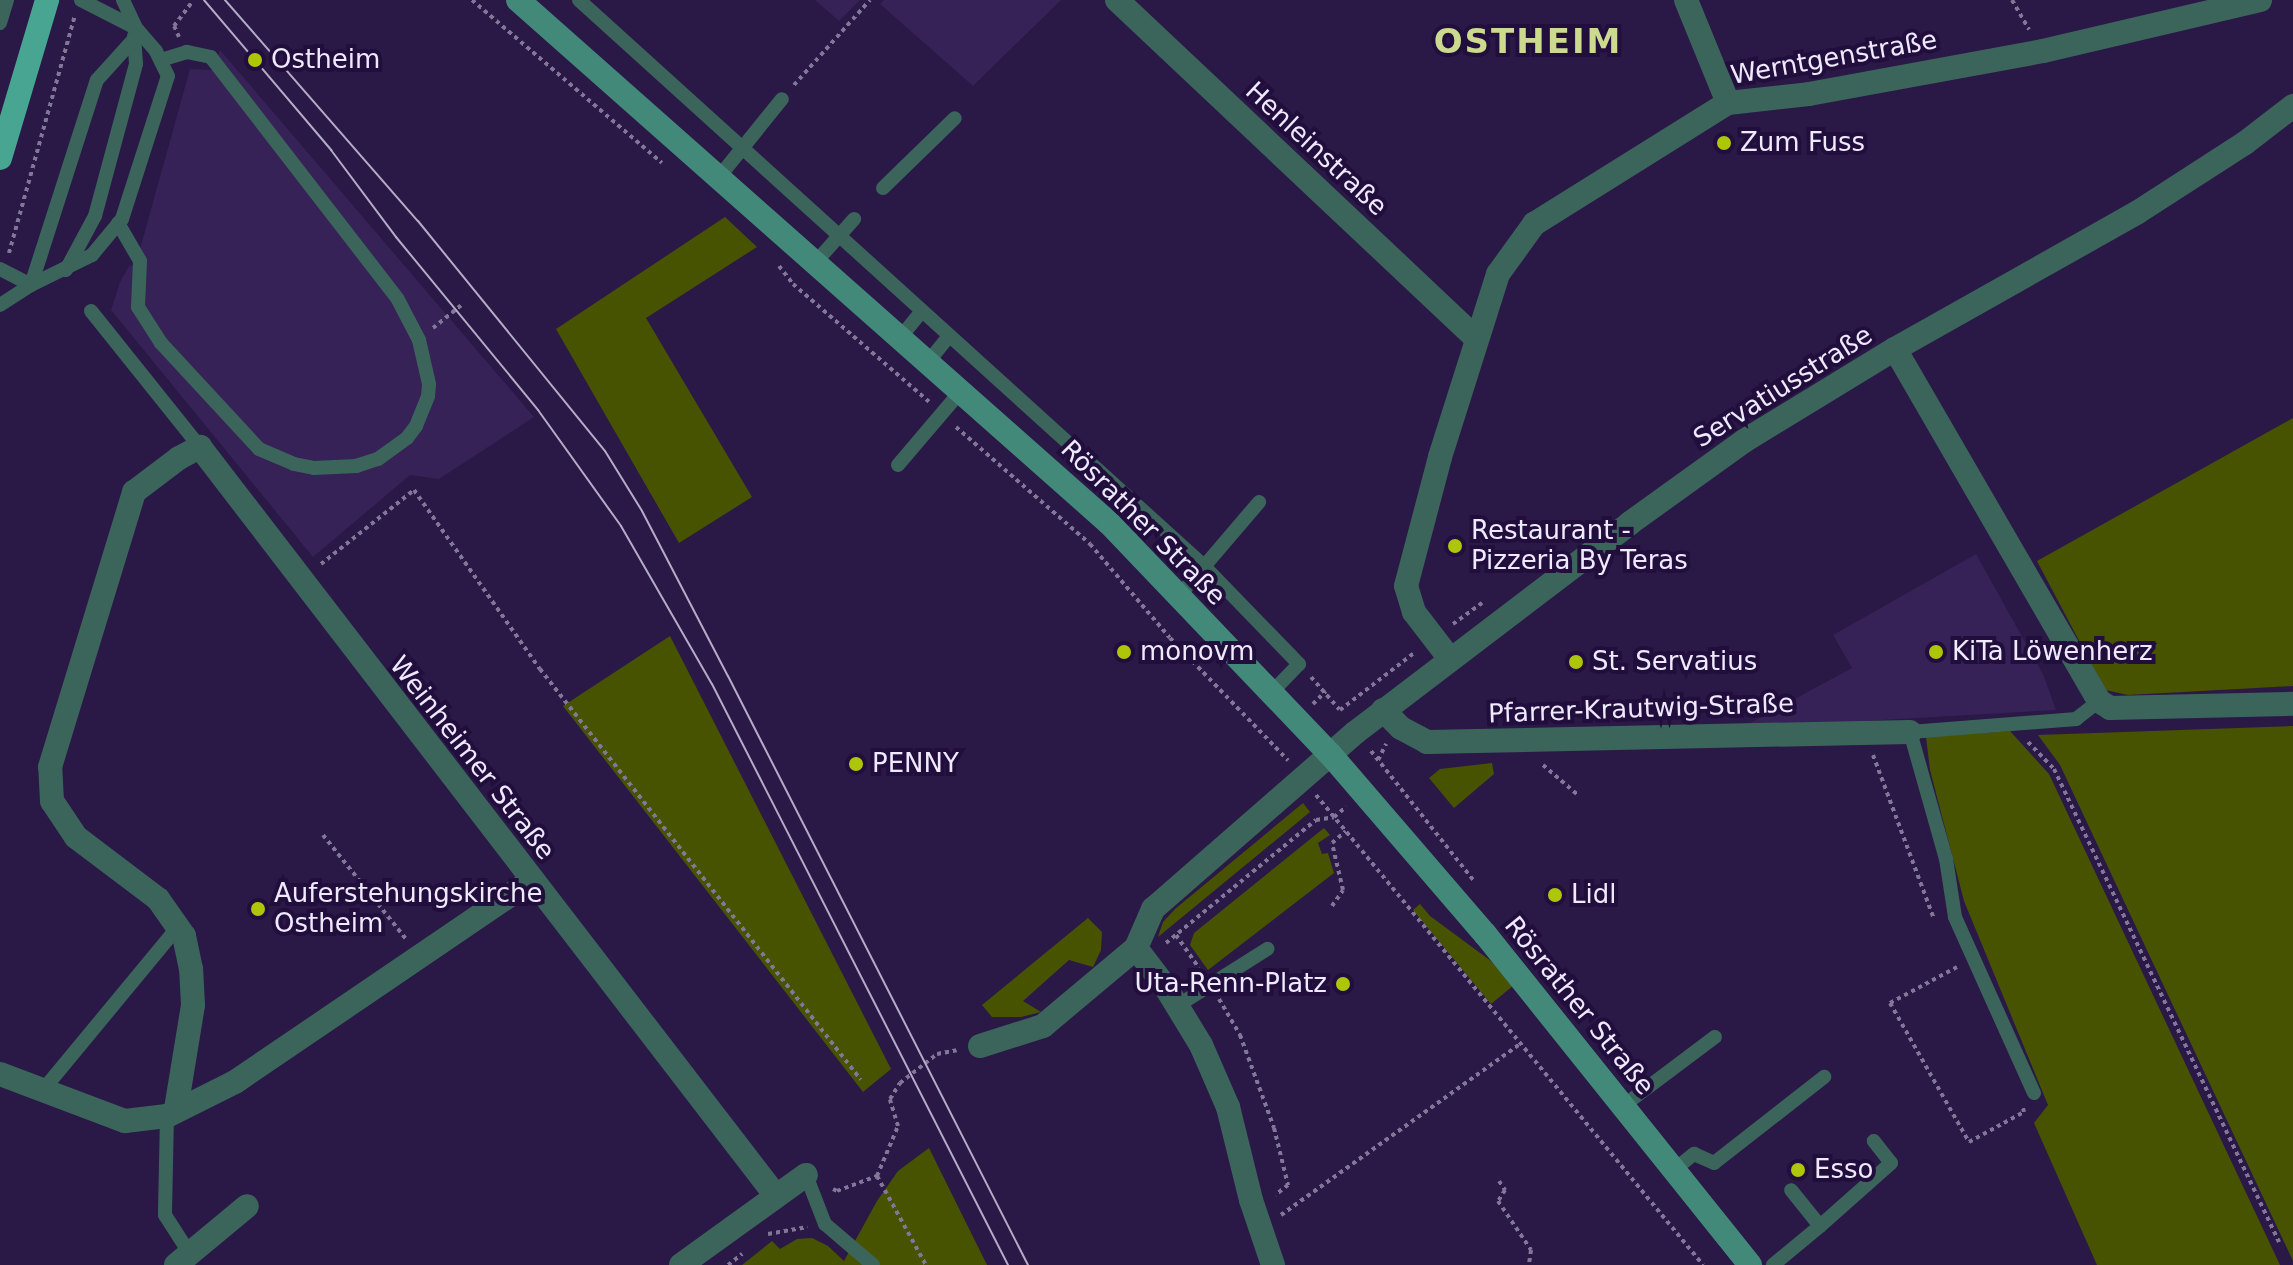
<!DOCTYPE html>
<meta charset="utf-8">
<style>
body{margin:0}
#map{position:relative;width:2293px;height:1265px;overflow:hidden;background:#2a1847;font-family:"DejaVu Sans",sans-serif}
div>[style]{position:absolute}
.built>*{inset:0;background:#362256}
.green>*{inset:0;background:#485300}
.path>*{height:4px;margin-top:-2px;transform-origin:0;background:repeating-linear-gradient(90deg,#837799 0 4px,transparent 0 8px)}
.lane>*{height:14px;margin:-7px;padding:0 7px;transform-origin:7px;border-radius:7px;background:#3b655b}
.street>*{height:24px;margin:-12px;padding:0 12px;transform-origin:12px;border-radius:12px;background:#3b655b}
.secondary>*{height:24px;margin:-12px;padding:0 12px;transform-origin:12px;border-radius:12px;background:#43897a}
.primary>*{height:24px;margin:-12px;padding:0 12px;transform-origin:12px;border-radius:12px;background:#47a592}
.tram>*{height:2px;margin:-1px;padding:0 1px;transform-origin:1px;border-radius:1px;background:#b4acc7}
.dots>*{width:22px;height:22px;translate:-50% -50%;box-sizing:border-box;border:4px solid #210e3c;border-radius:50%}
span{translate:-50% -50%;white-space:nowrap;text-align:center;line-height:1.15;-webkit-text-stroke:8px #210e3c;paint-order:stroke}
.street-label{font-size:26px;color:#eee9fc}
.poi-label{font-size:26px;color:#eee9fc}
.left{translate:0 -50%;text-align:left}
.right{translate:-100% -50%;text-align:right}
.district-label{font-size:34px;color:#cbda8e;font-weight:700;letter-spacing:2px}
</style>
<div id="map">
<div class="built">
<i style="clip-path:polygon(815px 0,860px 0,839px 21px)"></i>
<i style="clip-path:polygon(884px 0,1061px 0,973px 86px,880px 4px)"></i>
<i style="clip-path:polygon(220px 50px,534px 417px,439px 479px,410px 475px,313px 557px,111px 310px,120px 282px,130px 265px,135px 267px,190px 69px,212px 70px)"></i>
<i style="clip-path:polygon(1976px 554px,2043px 674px,2056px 710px,1741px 728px,1852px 668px,1833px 635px)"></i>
</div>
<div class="green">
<i style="clip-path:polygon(725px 217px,757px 247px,646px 318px,752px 497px,679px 543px,556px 329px)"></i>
<i style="clip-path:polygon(2293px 418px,2293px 686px,2128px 695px,2105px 690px,2037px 561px)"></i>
<i style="clip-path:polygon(670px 636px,891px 1069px,863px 1092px,563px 706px)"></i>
<i style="clip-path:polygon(2293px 726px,2293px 1261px,2060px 765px,2038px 735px)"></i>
<i style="clip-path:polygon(2010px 731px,2049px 774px,2280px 1265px,2097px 1265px,2034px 1123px,2048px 1105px,1964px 901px,1930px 770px,1926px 737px)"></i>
<i style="clip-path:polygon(1492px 763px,1494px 774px,1454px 808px,1429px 778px,1440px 769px)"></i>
<i style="clip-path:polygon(1303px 803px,1310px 812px,1158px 937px,1163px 922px,1175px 909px)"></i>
<i style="clip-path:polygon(1324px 828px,1330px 835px,1318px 843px,1322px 854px,1328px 853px,1334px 873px,1208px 970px,1190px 945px,1194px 933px)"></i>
<i style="clip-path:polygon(1420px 904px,1430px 916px,1491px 961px,1514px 985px,1491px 1004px,1413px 910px)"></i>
<i style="clip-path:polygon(1088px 918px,1102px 932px,1101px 950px,1093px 967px,1069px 960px,1023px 1001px,1041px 1012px,1021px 1017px,992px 1017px,982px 1005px)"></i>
<i style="clip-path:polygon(929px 1148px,987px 1265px,742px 1265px,772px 1241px,780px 1249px,797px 1239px,812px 1238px,828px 1246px,844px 1261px,877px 1201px,898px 1171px)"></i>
</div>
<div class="path">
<i style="left:472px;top:0;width:250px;rotate:40.6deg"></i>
<i style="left:2012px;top:0;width:34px;rotate:60deg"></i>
<i style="left:179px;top:37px;width:12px;rotate:-114deg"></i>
<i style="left:174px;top:26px;width:30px;rotate:-53deg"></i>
<i style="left:794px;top:85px;width:114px;rotate:-48.2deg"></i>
<i style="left:9px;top:253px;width:247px;rotate:-74.5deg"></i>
<i style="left:779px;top:266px;width:23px;rotate:52deg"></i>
<i style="left:793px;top:284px;width:180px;rotate:40.9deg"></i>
<i style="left:433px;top:328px;width:36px;rotate:-39deg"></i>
<i style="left:956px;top:427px;width:178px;rotate:41.1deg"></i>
<i style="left:1090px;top:544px;width:123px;rotate:49.6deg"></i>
<i style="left:1170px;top:638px;width:170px;rotate:46deg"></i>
<i style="left:321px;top:564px;width:119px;rotate:-38.5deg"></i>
<i style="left:414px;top:490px;width:219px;rotate:54.9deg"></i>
<i style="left:540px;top:669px;width:521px;rotate:52.01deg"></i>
<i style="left:1453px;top:624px;width:36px;rotate:-36deg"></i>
<i style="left:1311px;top:677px;width:43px;rotate:48.8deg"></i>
<i style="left:1313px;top:704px;width:18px;rotate:-45deg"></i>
<i style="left:1340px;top:710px;width:93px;rotate:-37.6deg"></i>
<i style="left:2028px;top:742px;width:37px;rotate:46deg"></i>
<i style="left:2054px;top:769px;width:524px;rotate:64.56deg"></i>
<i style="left:1371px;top:751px;width:167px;rotate:51.6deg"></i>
<i style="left:1873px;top:755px;width:175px;rotate:69.6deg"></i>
<i style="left:1378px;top:760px;width:18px;rotate:-63deg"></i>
<i style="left:1543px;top:765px;width:46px;rotate:40.6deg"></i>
<i style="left:1316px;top:795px;width:609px;rotate:50.53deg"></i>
<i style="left:323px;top:835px;width:133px;rotate:51.4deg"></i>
<i style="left:1332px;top:906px;width:19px;rotate:-55deg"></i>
<i style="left:1343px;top:890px;width:48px;rotate:-103.2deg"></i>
<i style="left:1332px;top:843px;width:18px;rotate:-41deg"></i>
<i style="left:1176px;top:935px;width:40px;rotate:55.1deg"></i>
<i style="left:1166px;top:943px;width:194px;rotate:-39.4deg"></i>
<i style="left:1316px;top:820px;width:18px;rotate:-9deg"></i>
<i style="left:1334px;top:817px;width:16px;rotate:-40deg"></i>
<i style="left:1957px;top:967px;width:76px;rotate:151.8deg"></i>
<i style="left:1890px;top:1003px;width:160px;rotate:60.4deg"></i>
<i style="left:1969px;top:1142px;width:63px;rotate:-28.6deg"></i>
<i style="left:2024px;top:1112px;width:4px;rotate:-104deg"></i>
<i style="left:1219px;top:999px;width:42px;rotate:59.7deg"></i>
<i style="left:1240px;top:1035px;width:99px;rotate:69.9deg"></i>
<i style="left:1274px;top:1128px;width:59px;rotate:76.2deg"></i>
<i style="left:1288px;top:1185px;width:16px;rotate:142deg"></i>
<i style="left:877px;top:1176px;width:102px;rotate:61.2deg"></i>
<i style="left:1499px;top:1181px;width:11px;rotate:56deg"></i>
<i style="left:1505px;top:1190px;width:13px;rotate:122deg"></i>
<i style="left:1498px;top:1201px;width:59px;rotate:56deg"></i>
<i style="left:1531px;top:1250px;width:15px;rotate:98deg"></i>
<i style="left:833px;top:1189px;width:4px;rotate:27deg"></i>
<i style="left:837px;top:1191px;width:43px;rotate:-20.6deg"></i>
<i style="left:877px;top:1176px;width:54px;rotate:-67.2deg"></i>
<i style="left:898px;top:1126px;width:28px;rotate:-107deg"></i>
<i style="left:890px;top:1099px;width:19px;rotate:-58deg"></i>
<i style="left:900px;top:1083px;width:47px;rotate:-38.1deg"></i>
<i style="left:937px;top:1054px;width:20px;rotate:-11deg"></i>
<i style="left:1281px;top:1215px;width:295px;rotate:-35.6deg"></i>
<i style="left:768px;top:1234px;width:40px;rotate:-10deg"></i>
<i style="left:728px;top:1265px;width:18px;rotate:-38deg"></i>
</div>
<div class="lane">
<i style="left:81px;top:0;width:62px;rotate:27deg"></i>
<i style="left:579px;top:0;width:842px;rotate:42.16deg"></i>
<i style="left:1203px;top:565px;width:138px;rotate:45.9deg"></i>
<i style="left:1299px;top:664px;width:40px;rotate:134deg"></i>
<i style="left:0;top:23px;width:24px;rotate:-73deg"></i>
<i style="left:719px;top:177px;width:100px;rotate:-51.1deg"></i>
<i style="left:883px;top:188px;width:100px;rotate:-44.2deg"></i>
<i style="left:118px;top:223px;width:44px;rotate:59.9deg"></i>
<i style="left:140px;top:261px;width:46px;rotate:92.5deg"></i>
<i style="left:138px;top:307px;width:43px;rotate:57.4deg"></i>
<i style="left:161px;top:343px;width:144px;rotate:47.2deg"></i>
<i style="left:259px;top:449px;width:38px;rotate:23deg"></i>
<i style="left:294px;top:464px;width:20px;rotate:11deg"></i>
<i style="left:314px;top:468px;width:42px;rotate:-2.7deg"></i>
<i style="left:356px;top:466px;width:23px;rotate:-18deg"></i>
<i style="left:378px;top:459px;width:36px;rotate:-36deg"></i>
<i style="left:407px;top:438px;width:15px;rotate:-53deg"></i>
<i style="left:416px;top:426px;width:32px;rotate:-68deg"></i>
<i style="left:428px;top:396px;width:12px;rotate:-85deg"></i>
<i style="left:429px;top:384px;width:45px;rotate:-102.8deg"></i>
<i style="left:419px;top:340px;width:47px;rotate:-117.6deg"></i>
<i style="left:397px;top:298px;width:304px;rotate:-127.7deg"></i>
<i style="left:211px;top:57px;width:25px;rotate:-168deg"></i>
<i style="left:187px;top:52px;width:27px;rotate:163deg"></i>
<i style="left:815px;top:263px;width:59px;rotate:-48.4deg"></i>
<i style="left:0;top:269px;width:35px;rotate:27deg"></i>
<i style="left:66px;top:270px;width:61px;rotate:-61.8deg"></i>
<i style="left:95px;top:216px;width:157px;rotate:-74.9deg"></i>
<i style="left:136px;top:64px;width:28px;rotate:-94deg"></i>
<i style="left:31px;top:285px;width:215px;rotate:-72.2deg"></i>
<i style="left:97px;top:80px;width:55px;rotate:-47.9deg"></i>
<i style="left:0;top:305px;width:37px;rotate:-33deg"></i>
<i style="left:31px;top:285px;width:68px;rotate:-26.2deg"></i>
<i style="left:92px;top:255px;width:47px;rotate:-50.2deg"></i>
<i style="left:122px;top:219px;width:150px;rotate:-72.2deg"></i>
<i style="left:168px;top:76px;width:28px;rotate:-116deg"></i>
<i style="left:156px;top:51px;width:30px;rotate:-131deg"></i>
<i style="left:136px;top:28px;width:31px;rotate:-115deg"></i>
<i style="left:91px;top:311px;width:174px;rotate:51.3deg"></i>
<i style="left:900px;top:338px;width:33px;rotate:-51deg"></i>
<i style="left:928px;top:362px;width:33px;rotate:-51deg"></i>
<i style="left:898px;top:465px;width:97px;rotate:-49.6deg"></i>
<i style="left:1178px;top:597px;width:125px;rotate:-49.5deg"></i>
<i style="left:1177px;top:1006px;width:107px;rotate:-32.3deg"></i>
<i style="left:43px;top:1090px;width:212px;rotate:-50.4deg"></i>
<i style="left:2034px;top:1093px;width:193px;rotate:-114.2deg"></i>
<i style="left:1955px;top:917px;width:59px;rotate:-98.8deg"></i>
<i style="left:1946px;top:859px;width:132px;rotate:-105.8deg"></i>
<i style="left:1910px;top:732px;width:167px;rotate:-4.5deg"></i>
<i style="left:2076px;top:719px;width:29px;rotate:-38deg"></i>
<i style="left:1623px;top:1106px;width:115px;rotate:-36.9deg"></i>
<i style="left:167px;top:1116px;width:99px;rotate:91.2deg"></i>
<i style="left:165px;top:1215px;width:46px;rotate:57.3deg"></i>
<i style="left:1674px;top:1170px;width:26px;rotate:-39deg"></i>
<i style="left:1694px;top:1154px;width:22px;rotate:24deg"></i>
<i style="left:1714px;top:1163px;width:140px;rotate:-38deg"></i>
<i style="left:806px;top:1175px;width:53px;rotate:68.8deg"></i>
<i style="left:825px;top:1224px;width:63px;rotate:40.5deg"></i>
<i style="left:1820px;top:1226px;width:95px;rotate:-41.6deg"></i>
<i style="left:1891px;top:1163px;width:28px;rotate:-128deg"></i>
<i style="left:1773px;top:1265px;width:61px;rotate:-39.7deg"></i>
<i style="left:1820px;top:1226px;width:46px;rotate:-128.9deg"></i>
</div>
<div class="street">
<i style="left:1117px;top:0;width:493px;rotate:43.3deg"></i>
<i style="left:1686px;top:0;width:111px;rotate:67.8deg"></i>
<i style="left:1895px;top:349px;width:407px;rotate:59.9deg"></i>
<i style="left:2099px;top:701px;width:13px;rotate:32deg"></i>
<i style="left:2110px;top:708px;width:183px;rotate:-1.3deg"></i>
<i style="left:1450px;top:659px;width:59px;rotate:-127.5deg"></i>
<i style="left:1414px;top:612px;width:27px;rotate:-107deg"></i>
<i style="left:1406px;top:586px;width:133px;rotate:-75.2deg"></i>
<i style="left:1440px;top:457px;width:192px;rotate:-72.4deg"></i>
<i style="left:1498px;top:274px;width:62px;rotate:-54.2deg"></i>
<i style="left:1534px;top:224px;width:229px;rotate:-32deg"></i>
<i style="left:1728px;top:103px;width:81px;rotate:-6.3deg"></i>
<i style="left:1809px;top:94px;width:238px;rotate:-10.4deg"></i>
<i style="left:2043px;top:51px;width:223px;rotate:-13.2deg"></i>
<i style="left:1383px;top:710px;width:25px;rotate:45deg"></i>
<i style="left:1401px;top:728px;width:30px;rotate:28deg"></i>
<i style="left:1427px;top:742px;width:483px;rotate:-1.2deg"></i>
<i style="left:1136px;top:948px;width:48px;rotate:52.7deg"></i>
<i style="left:1165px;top:986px;width:69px;rotate:58.6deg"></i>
<i style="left:1201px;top:1045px;width:68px;rotate:66.5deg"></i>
<i style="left:1228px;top:1107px;width:96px;rotate:76.1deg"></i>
<i style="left:1251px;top:1200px;width:69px;rotate:71.3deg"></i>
<i style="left:980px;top:1046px;width:66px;rotate:-17.6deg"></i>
<i style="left:1043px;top:1026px;width:121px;rotate:-40deg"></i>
<i style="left:1136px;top:948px;width:43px;rotate:-66.4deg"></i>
<i style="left:1153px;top:909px;width:269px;rotate:-41.1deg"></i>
<i style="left:1356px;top:732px;width:345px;rotate:-37.3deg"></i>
<i style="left:1630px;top:523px;width:140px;rotate:-35.7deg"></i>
<i style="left:1744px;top:441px;width:177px;rotate:-31.4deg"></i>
<i style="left:1895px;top:349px;width:279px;rotate:-29.4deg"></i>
<i style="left:2138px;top:212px;width:127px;rotate:-32.8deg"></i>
<i style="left:2245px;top:143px;width:61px;rotate:-37.6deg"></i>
<i style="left:0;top:1074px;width:134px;rotate:20.6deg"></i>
<i style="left:125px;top:1121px;width:42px;rotate:-6.8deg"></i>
<i style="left:167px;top:1116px;width:76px;rotate:-26.6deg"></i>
<i style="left:235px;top:1082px;width:358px;rotate:-34.2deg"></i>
<i style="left:176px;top:1109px;width:105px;rotate:-80.7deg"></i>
<i style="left:193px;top:1005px;width:36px;rotate:-93deg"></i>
<i style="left:191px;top:969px;width:34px;rotate:-102deg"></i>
<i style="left:184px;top:936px;width:45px;rotate:-125.1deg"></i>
<i style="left:158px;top:899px;width:103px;rotate:-142.9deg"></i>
<i style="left:76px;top:837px;width:43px;rotate:-123.7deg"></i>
<i style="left:52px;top:801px;width:34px;rotate:-93deg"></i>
<i style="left:50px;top:767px;width:288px;rotate:-73deg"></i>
<i style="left:134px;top:492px;width:56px;rotate:-37.1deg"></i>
<i style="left:179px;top:458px;width:24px;rotate:-28deg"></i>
<i style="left:200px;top:447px;width:945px;rotate:52.44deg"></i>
<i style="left:176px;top:1265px;width:92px;rotate:-39.7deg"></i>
<i style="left:681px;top:1265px;width:154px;rotate:-35.8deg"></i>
</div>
<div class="secondary">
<i style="left:518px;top:0;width:789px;rotate:41.51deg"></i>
<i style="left:1109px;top:523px;width:320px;rotate:46.3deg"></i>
<i style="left:1330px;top:754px;width:238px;rotate:49.3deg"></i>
<i style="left:1485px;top:934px;width:424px;rotate:51.3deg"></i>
</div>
<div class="primary">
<i style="left:0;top:158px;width:165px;rotate:-73.4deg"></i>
</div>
<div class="tram">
<i style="left:204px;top:0;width:197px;rotate:49.7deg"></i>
<i style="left:331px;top:150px;width:109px;rotate:53.2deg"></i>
<i style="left:396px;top:237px;width:224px;rotate:50.6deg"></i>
<i style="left:538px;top:410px;width:143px;rotate:54.4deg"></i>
<i style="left:621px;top:526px;width:182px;rotate:60.1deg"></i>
<i style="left:712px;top:684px;width:652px;rotate:63deg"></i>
<i style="left:225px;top:0;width:293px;rotate:48.9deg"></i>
<i style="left:418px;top:221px;width:296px;rotate:50.9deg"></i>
<i style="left:605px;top:451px;width:70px;rotate:58.3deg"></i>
<i style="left:642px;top:511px;width:186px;rotate:62.5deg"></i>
<i style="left:728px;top:676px;width:661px;rotate:63.01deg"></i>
</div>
<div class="dots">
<i style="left:255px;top:60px;background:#aec60a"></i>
<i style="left:1724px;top:143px;background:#aec60a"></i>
<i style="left:1455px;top:546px;background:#aec60a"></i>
<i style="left:1124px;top:652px;background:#aec60a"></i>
<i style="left:1936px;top:652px;background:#aec60a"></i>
<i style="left:1576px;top:662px;background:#aec60a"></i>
<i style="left:856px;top:764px;background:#aec60a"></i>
<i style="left:1555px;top:895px;background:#aec60a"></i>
<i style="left:258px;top:909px;background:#aec60a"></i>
<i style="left:1343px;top:984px;background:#aec60a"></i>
<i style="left:1798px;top:1170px;background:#aec60a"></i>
</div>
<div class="street-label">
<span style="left:1834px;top:58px;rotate:-10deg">Werntgenstraße</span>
<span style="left:1316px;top:149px;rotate:43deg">Henleinstraße</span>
<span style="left:1783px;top:387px;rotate:-32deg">Servatiusstraße</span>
<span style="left:1143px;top:523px;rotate:45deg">Rösrather Straße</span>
<span style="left:1641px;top:709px;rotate:-2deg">Pfarrer-Krautwig-Straße</span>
<span style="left:472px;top:758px;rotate:52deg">Weinheimer Straße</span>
<span style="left:1579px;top:1006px;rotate:51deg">Rösrather Straße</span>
</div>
<div class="poi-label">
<span class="left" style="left:271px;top:60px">Ostheim</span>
<span class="left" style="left:1740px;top:143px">Zum Fuss</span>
<span class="left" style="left:1471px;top:546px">Restaurant -<br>Pizzeria By Teras</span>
<span class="left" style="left:1140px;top:652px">monovm</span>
<span class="left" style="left:1952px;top:652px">KiTa Löwenherz</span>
<span class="left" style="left:1592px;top:662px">St. Servatius</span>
<span class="left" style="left:872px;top:764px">PENNY</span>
<span class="left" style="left:274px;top:909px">Auferstehungskirche<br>Ostheim</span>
<span class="left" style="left:1571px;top:895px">Lidl</span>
<span class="right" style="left:1327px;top:984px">Uta-Renn-Platz</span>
<span class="left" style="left:1814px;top:1170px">Esso</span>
</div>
<div class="district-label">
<span style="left:1528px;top:42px">OSTHEIM</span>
</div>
</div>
